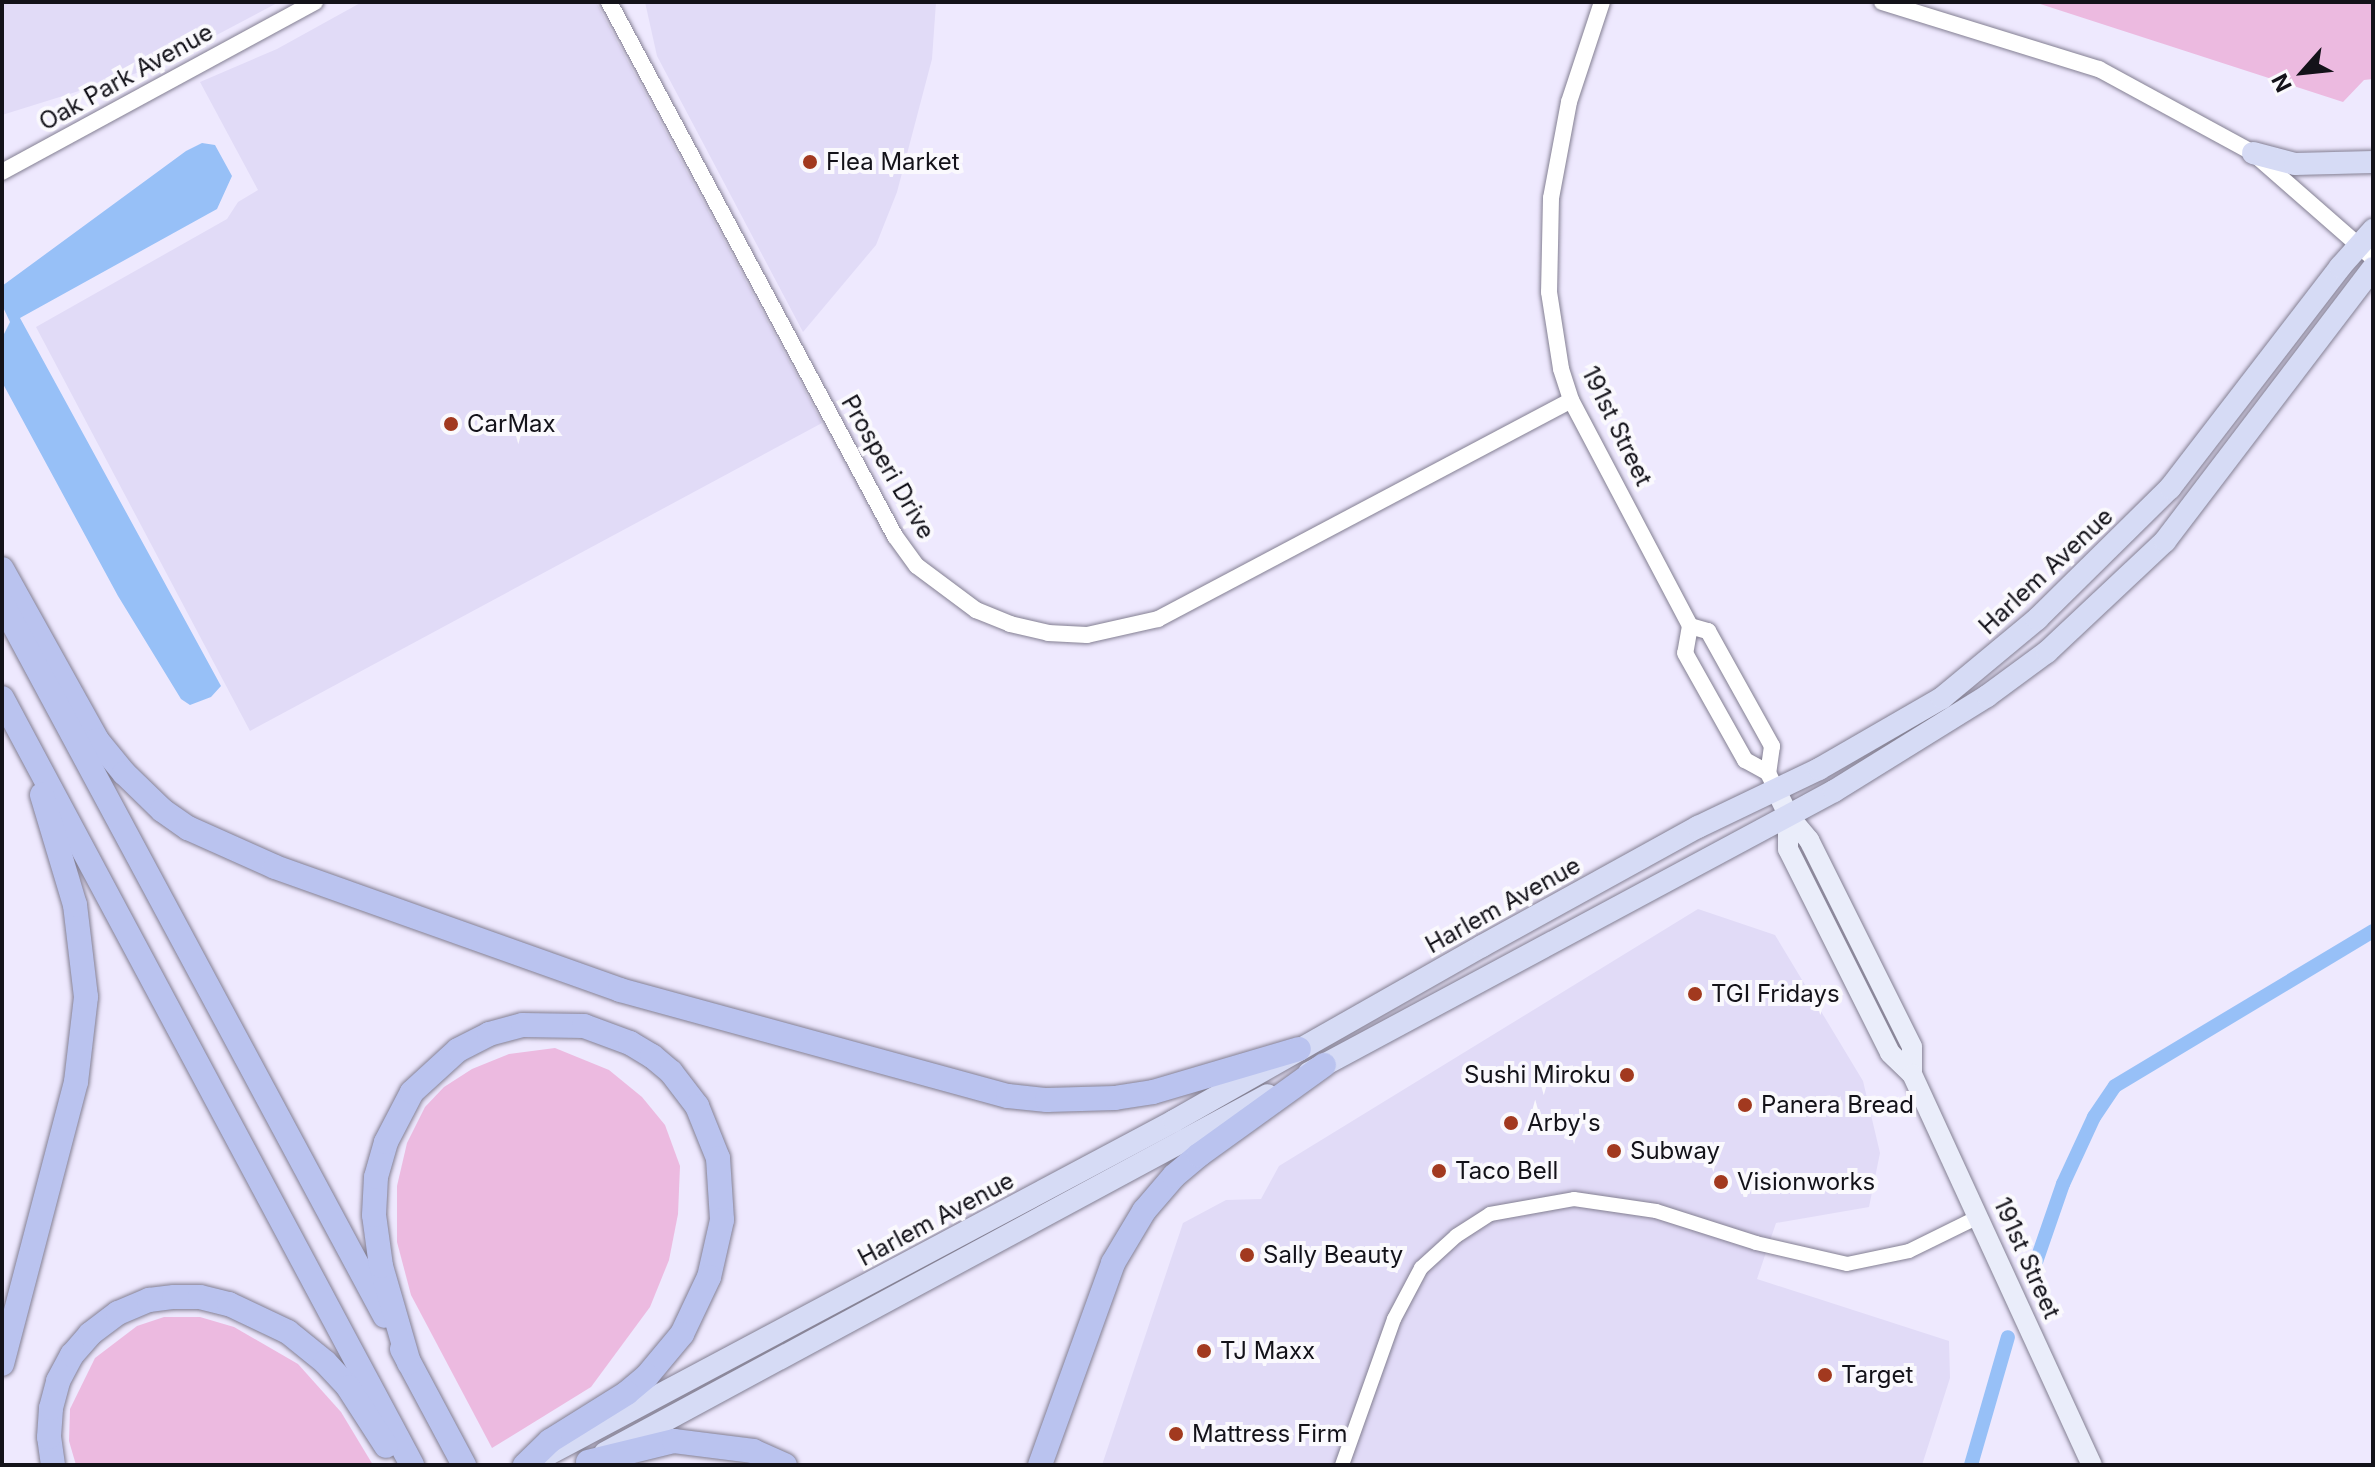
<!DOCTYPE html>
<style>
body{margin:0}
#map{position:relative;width:2375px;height:1467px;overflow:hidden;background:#eee9fe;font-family:Inter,sans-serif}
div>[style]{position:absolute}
.built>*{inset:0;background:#e1dbf7}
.green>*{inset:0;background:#ecbae0}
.water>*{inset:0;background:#97c0f7}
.canal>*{height:14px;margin:-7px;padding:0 7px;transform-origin:7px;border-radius:7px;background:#97c0f7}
.roads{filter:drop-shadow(0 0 2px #837f92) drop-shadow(0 0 2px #837f92)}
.minor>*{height:14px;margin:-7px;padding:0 7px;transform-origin:7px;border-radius:7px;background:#fff}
.tertiary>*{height:16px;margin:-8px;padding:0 8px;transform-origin:8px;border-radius:8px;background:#fff}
.secondary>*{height:20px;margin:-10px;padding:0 10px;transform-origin:10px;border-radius:10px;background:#eaedfa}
.primary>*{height:22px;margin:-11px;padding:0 11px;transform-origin:11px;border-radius:11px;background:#d6dbf5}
.motorway>*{height:24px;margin:-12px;padding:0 12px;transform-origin:12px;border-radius:12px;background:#bac3ef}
.dots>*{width:22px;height:22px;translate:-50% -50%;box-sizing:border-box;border:4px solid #faf9fd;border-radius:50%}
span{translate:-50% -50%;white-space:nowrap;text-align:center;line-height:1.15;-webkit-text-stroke:8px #faf9fd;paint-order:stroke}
.street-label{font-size:24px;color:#131219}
.poi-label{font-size:24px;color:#131219}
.left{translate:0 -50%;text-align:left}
.right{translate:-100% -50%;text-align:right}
.frame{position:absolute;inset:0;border:4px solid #131219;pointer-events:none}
.north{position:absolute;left:2263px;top:32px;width:80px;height:80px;-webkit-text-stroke:6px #faf9fd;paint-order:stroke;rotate:243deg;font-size:22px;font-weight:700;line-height:32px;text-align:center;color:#131219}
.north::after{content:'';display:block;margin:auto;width:28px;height:36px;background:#131219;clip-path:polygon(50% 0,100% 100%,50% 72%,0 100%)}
</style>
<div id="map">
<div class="built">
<i style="clip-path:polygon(2px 2px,279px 2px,156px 67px,2px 115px)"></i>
<i style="clip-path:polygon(362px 2px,596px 2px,822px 423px,250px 731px,36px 327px,227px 219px,238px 202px,258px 190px,200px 82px,277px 49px)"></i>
<i style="clip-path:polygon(645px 2px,936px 2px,932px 59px,897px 192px,876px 245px,803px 332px,657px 56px)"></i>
<i style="clip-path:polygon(1698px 909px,1775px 935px,1863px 1081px,1880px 1153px,1869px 1207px,1776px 1223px,1757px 1279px,1949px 1341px,1950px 1378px,1922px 1465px,1102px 1465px,1183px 1223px,1226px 1200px,1261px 1199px,1279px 1166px)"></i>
</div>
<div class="green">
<i style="clip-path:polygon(2034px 2px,2373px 2px,2373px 79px,2364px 80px,2343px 102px)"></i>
<i style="clip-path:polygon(555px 1048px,609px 1070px,642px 1097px,665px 1125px,680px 1166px,678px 1214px,669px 1260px,650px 1307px,591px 1387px,492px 1448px,411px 1295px,397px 1242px,397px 1186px,407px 1143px,425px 1107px,444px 1087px,472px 1069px,509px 1054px)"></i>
<i style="clip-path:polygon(164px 1317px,200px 1317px,234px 1327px,298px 1364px,341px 1412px,373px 1465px,76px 1465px,69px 1441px,70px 1409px,95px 1358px,137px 1326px)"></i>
</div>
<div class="water">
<i style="clip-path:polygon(202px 143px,215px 145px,232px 176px,217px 209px,20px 318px,221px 686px,211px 697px,190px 705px,181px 699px,118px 596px,2px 382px,2px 338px,10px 322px,2px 305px,2px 286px,186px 151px)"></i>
</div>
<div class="canal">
<i style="left:2036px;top:1262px;width:83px;rotate:-70.9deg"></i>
<i style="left:2063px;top:1184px;width:74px;rotate:-65.2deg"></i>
<i style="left:2094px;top:1117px;width:37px;rotate:-56deg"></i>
<i style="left:2115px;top:1086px;width:301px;rotate:-31deg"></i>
<i style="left:1971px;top:1465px;width:133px;rotate:-73.9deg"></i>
</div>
<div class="roads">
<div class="minor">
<i style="left:1342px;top:1465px;width:155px;rotate:-70.4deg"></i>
<i style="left:1394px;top:1319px;width:58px;rotate:-62.1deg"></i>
<i style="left:1421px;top:1268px;width:47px;rotate:-42.4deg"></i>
<i style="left:1456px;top:1236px;width:40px;rotate:-32.9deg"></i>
<i style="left:1490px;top:1214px;width:85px;rotate:-10.1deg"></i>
<i style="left:1574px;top:1199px;width:83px;rotate:8.3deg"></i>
<i style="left:1656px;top:1211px;width:105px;rotate:17.7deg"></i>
<i style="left:1756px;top:1243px;width:93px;rotate:13deg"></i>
<i style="left:1847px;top:1264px;width:63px;rotate:-11.8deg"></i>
<i style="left:1909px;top:1251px;width:79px;rotate:-26.2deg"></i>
</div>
<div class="tertiary">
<i style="left:609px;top:2px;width:606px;rotate:61.83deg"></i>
<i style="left:895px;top:536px;width:37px;rotate:54deg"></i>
<i style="left:917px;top:566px;width:74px;rotate:36.7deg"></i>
<i style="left:976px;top:610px;width:37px;rotate:22deg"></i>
<i style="left:1010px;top:624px;width:39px;rotate:13deg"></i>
<i style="left:1048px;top:633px;width:39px;rotate:3deg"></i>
<i style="left:1087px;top:635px;width:73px;rotate:-12.7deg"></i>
<i style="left:1158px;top:619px;width:467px;rotate:-27.9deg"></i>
<i style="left:1602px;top:2px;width:105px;rotate:108.3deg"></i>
<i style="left:1569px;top:102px;width:98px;rotate:100.6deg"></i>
<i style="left:1551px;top:198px;width:94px;rotate:91.2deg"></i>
<i style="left:1549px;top:292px;width:78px;rotate:81.1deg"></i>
<i style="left:1561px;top:369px;width:33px;rotate:72deg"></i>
<i style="left:1571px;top:400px;width:255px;rotate:62.2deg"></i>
<i style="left:1690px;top:626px;width:27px;rotate:100deg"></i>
<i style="left:1685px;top:653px;width:123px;rotate:60.7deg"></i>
<i style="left:1745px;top:760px;width:26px;rotate:29deg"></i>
<i style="left:1882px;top:2px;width:227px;rotate:17.2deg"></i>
<i style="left:2099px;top:69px;width:175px;rotate:28.6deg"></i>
<i style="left:2253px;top:153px;width:159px;rotate:41.2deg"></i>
<i style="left:2px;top:172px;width:356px;rotate:-28.5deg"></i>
<i style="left:1690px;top:626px;width:19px;rotate:16deg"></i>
<i style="left:1708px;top:631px;width:132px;rotate:60.9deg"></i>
<i style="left:1772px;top:746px;width:27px;rotate:98deg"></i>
<i style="left:1768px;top:773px;width:9px;rotate:63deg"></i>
</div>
<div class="secondary">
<i style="left:1776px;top:790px;width:28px;rotate:64deg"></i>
<i style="left:1788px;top:815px;width:33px;rotate:50deg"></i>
<i style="left:1809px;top:840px;width:231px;rotate:63.5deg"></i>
<i style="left:1912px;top:1047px;width:27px;rotate:90deg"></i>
<i style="left:1788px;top:815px;width:34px;rotate:90deg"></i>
<i style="left:1788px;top:849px;width:228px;rotate:63.4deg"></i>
<i style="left:1890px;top:1053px;width:30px;rotate:44deg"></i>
<i style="left:1912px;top:1074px;width:430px;rotate:65.3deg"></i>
</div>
<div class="primary">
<i style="left:2253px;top:153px;width:43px;rotate:14.7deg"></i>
<i style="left:2295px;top:164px;width:78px;rotate:-1.5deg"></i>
<i style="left:1309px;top:1073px;width:596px;rotate:-28.24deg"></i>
<i style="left:1834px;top:791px;width:180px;rotate:-31.8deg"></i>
<i style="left:1987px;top:696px;width:74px;rotate:-36.3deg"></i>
<i style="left:2047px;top:652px;width:162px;rotate:-43.2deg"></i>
<i style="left:2165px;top:541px;width:343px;rotate:-52.7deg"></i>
<i style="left:605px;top:1453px;width:753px;rotate:-28.37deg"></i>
<i style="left:543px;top:1457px;width:715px;rotate:-28.03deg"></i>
<i style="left:1174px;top:1121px;width:354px;rotate:-29.6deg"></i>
<i style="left:1482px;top:946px;width:247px;rotate:-28.9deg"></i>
<i style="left:1698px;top:827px;width:134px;rotate:-25.6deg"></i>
<i style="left:1819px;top:769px;width:142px;rotate:-30deg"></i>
<i style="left:1942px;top:698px;width:124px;rotate:-39.7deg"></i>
<i style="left:2037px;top:619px;width:187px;rotate:-44.6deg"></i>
<i style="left:2170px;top:488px;width:279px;rotate:-52.4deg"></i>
<i style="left:2340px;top:267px;width:50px;rotate:-48.3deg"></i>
</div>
<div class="motorway">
<i style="left:2px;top:569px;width:196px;rotate:60.9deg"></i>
<i style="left:97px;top:740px;width:43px;rotate:50.7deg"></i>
<i style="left:124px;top:773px;width:53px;rotate:44.2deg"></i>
<i style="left:162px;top:810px;width:32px;rotate:35deg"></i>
<i style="left:188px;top:828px;width:95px;rotate:24.1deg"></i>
<i style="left:275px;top:867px;width:366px;rotate:19.6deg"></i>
<i style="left:620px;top:990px;width:402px;rotate:15.3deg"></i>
<i style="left:1008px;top:1096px;width:39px;rotate:6deg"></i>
<i style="left:1047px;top:1100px;width:68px;rotate:-1.7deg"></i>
<i style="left:1115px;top:1098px;width:38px;rotate:-9deg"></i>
<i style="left:1153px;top:1092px;width:152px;rotate:-16.4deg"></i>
<i style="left:2px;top:603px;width:809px;rotate:61.76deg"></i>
<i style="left:2px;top:698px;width:870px;rotate:61.87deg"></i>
<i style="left:402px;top:1349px;width:132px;rotate:61.9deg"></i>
<i style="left:409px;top:1363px;width:101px;rotate:-106.1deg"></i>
<i style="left:381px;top:1266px;width:51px;rotate:-97.8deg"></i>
<i style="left:374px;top:1215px;width:38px;rotate:-87deg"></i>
<i style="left:376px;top:1177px;width:36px;rotate:-74deg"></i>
<i style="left:386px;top:1142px;width:56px;rotate:-62.5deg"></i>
<i style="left:412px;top:1092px;width:62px;rotate:-42.4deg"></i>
<i style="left:458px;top:1050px;width:35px;rotate:-27deg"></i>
<i style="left:489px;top:1034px;width:35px;rotate:-15deg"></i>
<i style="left:523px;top:1025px;width:61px;rotate:0.9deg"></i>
<i style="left:584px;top:1026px;width:49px;rotate:20.3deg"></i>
<i style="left:630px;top:1043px;width:26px;rotate:31deg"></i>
<i style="left:652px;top:1056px;width:25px;rotate:40deg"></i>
<i style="left:671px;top:1072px;width:43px;rotate:52.6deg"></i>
<i style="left:697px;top:1106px;width:56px;rotate:68deg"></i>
<i style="left:718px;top:1158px;width:62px;rotate:86.3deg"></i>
<i style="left:722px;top:1220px;width:58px;rotate:102.8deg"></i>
<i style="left:709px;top:1277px;width:63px;rotate:115.3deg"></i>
<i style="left:682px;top:1334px;width:55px;rotate:129.8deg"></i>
<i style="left:647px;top:1376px;width:26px;rotate:140deg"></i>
<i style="left:627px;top:1393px;width:91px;rotate:148.1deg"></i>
<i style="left:550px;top:1441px;width:35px;rotate:136deg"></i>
<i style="left:2px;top:1364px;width:292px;rotate:-75.3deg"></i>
<i style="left:76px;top:1082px;width:86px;rotate:-83.3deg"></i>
<i style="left:86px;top:997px;width:93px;rotate:-96.8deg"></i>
<i style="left:75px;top:905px;width:115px;rotate:-106.7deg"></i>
<i style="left:588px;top:1462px;width:89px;rotate:-13.7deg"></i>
<i style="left:674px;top:1441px;width:80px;rotate:7.2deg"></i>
<i style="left:753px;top:1451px;width:35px;rotate:24deg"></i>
<i style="left:53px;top:1465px;width:28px;rotate:-98deg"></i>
<i style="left:49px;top:1437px;width:29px;rotate:-86deg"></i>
<i style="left:51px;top:1408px;width:28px;rotate:-75deg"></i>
<i style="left:58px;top:1381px;width:30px;rotate:-62deg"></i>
<i style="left:72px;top:1355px;width:28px;rotate:-49deg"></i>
<i style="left:90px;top:1334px;width:35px;rotate:-37deg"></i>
<i style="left:118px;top:1313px;width:34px;rotate:-23deg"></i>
<i style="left:149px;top:1300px;width:25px;rotate:-7deg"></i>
<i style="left:174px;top:1297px;width:26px"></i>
<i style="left:200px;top:1297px;width:30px;rotate:14deg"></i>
<i style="left:229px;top:1304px;width:65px;rotate:25.4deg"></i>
<i style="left:288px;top:1332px;width:48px;rotate:39deg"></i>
<i style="left:325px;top:1362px;width:34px;rotate:47deg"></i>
<i style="left:348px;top:1387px;width:70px;rotate:57.2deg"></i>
<i style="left:1040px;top:1465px;width:215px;rotate:-70.1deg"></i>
<i style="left:1113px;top:1263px;width:61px;rotate:-59.2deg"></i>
<i style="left:1144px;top:1211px;width:46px;rotate:-49.4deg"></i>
<i style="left:1174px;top:1176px;width:33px;rotate:-40deg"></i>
<i style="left:1199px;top:1155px;width:154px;rotate:-35.8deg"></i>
</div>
</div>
<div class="dots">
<i style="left:810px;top:162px;background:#a2391f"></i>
<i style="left:451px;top:424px;background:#a2391f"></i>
<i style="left:1695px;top:994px;background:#a2391f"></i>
<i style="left:1627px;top:1075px;background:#a2391f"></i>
<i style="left:1745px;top:1105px;background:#a2391f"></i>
<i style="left:1511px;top:1123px;background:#a2391f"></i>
<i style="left:1614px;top:1151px;background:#a2391f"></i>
<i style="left:1439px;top:1171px;background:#a2391f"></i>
<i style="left:1721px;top:1182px;background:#a2391f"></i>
<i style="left:1247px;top:1255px;background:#a2391f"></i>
<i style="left:1204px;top:1351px;background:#a2391f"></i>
<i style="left:1825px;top:1375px;background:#a2391f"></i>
<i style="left:1176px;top:1434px;background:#a2391f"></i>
</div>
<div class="street-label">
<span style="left:126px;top:77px;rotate:-29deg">Oak Park Avenue</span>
<span style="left:1617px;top:426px;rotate:64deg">191st Street</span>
<span style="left:888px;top:467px;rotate:60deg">Prosperi Drive</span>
<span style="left:2046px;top:571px;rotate:-43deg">Harlem Avenue</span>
<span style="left:1503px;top:905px;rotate:-29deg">Harlem Avenue</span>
<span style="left:936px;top:1219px;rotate:-28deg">Harlem Avenue</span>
<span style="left:2027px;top:1258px;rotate:66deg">191st Street</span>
</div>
<div class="poi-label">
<span class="left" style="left:826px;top:162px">Flea Market</span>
<span class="left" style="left:467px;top:424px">CarMax</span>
<span class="left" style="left:1711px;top:994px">TGI Fridays</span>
<span class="right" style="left:1611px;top:1075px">Sushi Miroku</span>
<span class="left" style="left:1761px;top:1105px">Panera Bread</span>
<span class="left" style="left:1527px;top:1123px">Arby's</span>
<span class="left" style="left:1630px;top:1151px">Subway</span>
<span class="left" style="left:1455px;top:1171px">Taco Bell</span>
<span class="left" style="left:1737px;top:1182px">Visionworks</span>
<span class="left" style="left:1263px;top:1255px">Sally Beauty</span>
<span class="left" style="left:1220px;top:1351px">TJ Maxx</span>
<span class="left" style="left:1841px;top:1375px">Target</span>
<span class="left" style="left:1192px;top:1434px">Mattress Firm</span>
</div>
<div class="frame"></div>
<div class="north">N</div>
</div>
